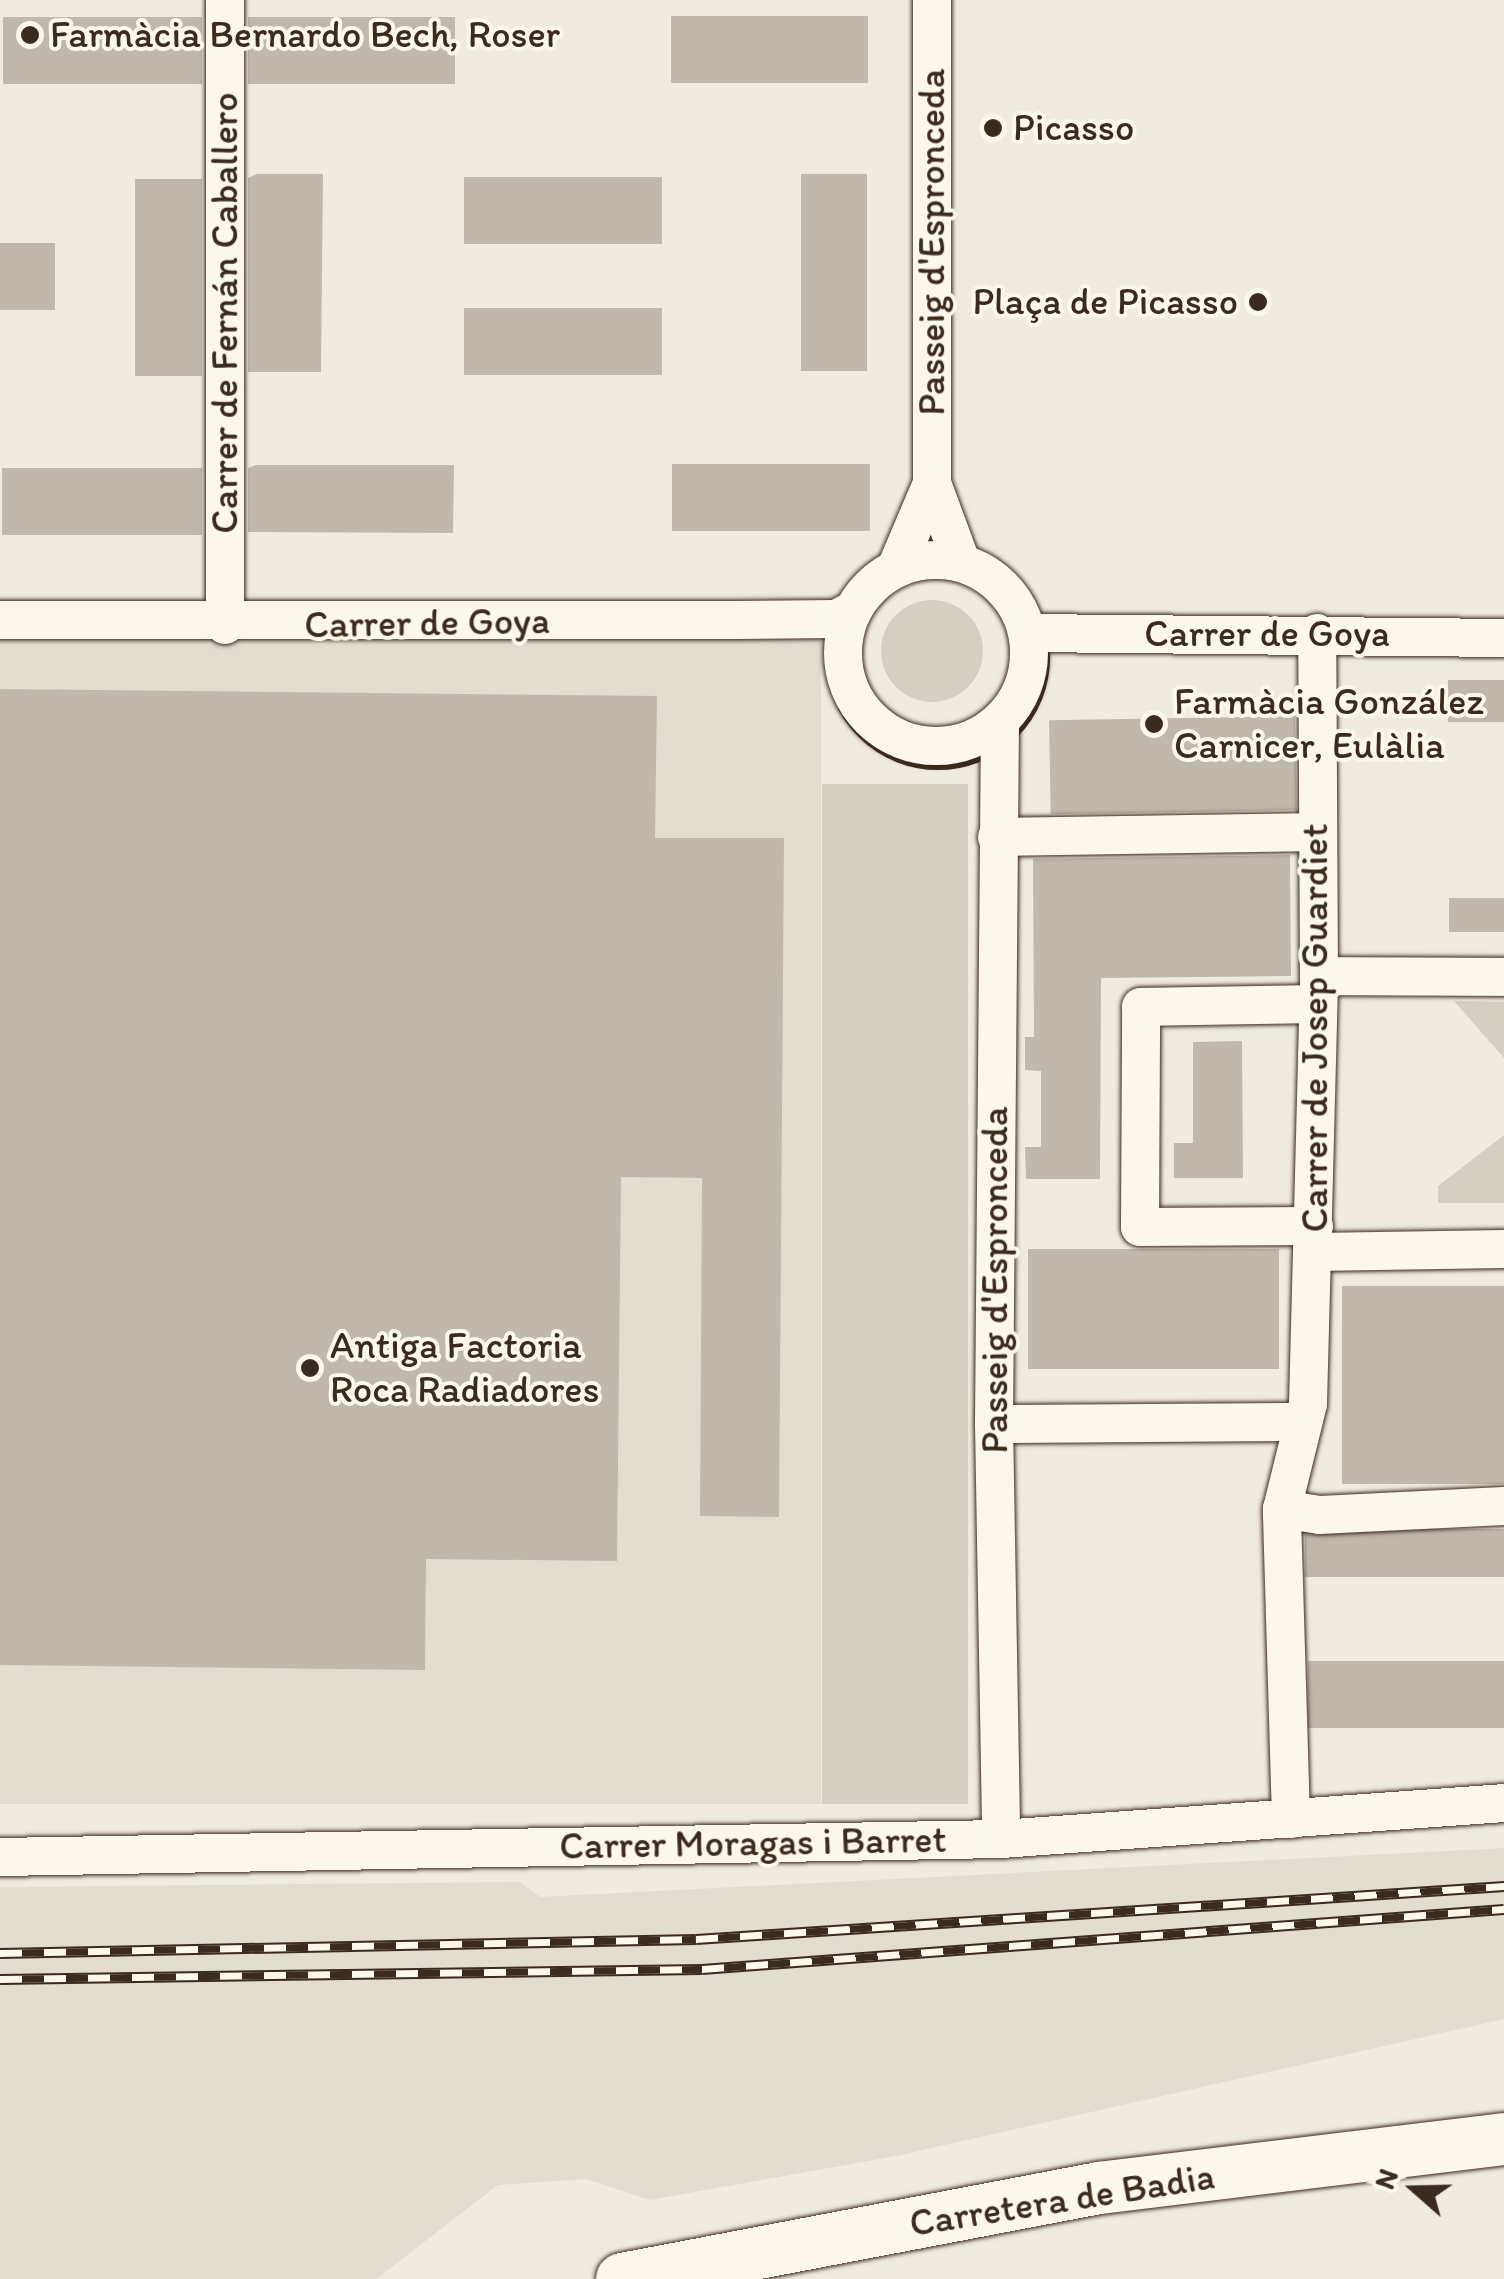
<!DOCTYPE html>
<meta charset="utf-8">
<style>
body{margin:0}
#map{position:relative;width:1504px;height:2279px;overflow:hidden;background:#f0ebe0;font-family:Itim,sans-serif}
div>[style]{position:absolute}
.built>*{inset:0;background:#e2dcd1;transform-origin:0 0}
.green>*{inset:0;background:#d5cec3;transform-origin:0 0}
.round{border-radius:50%}
.building>*{inset:0;background:#c0b8ad;transform-origin:0 0}
.path>*{height:6px;margin-top:-3px;transform-origin:0;background:repeating-linear-gradient(90deg,#3b2a1e 0 10px,transparent 0 18px)}
.path>.ring{margin:-3px;padding:0;box-sizing:content-box;background:none;border:6px solid #3b2a1e;border-radius:50%}
.roads{filter:drop-shadow(0 0 2px #3b2a1e) drop-shadow(0 0 2px #3b2a1e)}
.street>*{height:38px;margin:-19px;padding:0 19px;transform-origin:19px;border-radius:19px;background:#fbf7ec}
.street>.ring{margin:-19px;padding:0;box-sizing:content-box;background:none;border:38px solid #fbf7ec;border-radius:50%}
.secondary>*{height:52px;margin:-26px;padding:0 26px;transform-origin:26px;border-radius:26px;background:#fbf7ec}
.rail>*{height:11px;margin-top:-5.5px;transform-origin:0;background:repeating-linear-gradient(90deg,#fbf7ec 0 22px,#3b2a1e 0 44px);box-sizing:border-box;border-block:2px solid #3b2a1e}
.dots>*{width:28px;height:28px;translate:-50% -50%;box-sizing:border-box;border:5px solid #fbf7ec;border-radius:50%}
span{translate:-50% -50%;white-space:nowrap;text-align:center;line-height:1.15;-webkit-text-stroke:8px #fbf7ec;paint-order:stroke}
.poi-label{font-size:38px;color:#3b2a1e}
.left{translate:0 -50%;text-align:left}
.right{translate:-100% -50%;text-align:right}
.street-label{font-size:38px;color:#3b2a1e}
.north{position:absolute;left:1364px;top:2139px;width:100px;height:100px;-webkit-text-stroke:8px #fbf7ec;paint-order:stroke;rotate:290deg;font-size:28px;font-weight:700;line-height:40px;text-align:center;color:#3b2a1e}
.north::after{content:'';display:block;margin:auto;width:35px;height:45px;background:#3b2a1e;clip-path:polygon(50% 0,100% 100%,50% 72%,0 100%)}
</style>
<div id="map">
<div class="built">
<i style="left:821px;top:619px;width:1185px;height:821px;rotate:90deg"></i>
<i style="clip-path:polygon(1504px 1848px,1504px 2019px,896px 2156px,650px 2200px,586px 2179px,498px 2185px,376px 2279px,0 2279px,0 1887px,520px 1882px,540px 1897px)"></i>
</div>
<div class="green">
<i class="round" style="left:881px;top:600px;width:102px;height:102px"></i>
<i style="left:822px;top:784px;width:146px;height:1020px"></i>
<i style="clip-path:polygon(1454px 1001px,1504px 1002px,1504px 1058px)"></i>
<i style="clip-path:polygon(1504px 1135px,1504px 1203px,1438px 1203px,1438px 1186px)"></i>
</div>
<div class="building">
<i style="left:671px;top:16px;width:197px;height:67px"></i>
<i style="left:202px;top:17px;width:67px;height:199px;rotate:90deg"></i>
<i style="left:248px;top:17px;width:207px;height:67px"></i>
<i style="clip-path:polygon(257px 174px,323px 174px,321px 372px,248px 372px,248px 178px)"></i>
<i style="left:801px;top:174px;width:66px;height:197px"></i>
<i style="left:464px;top:177px;width:198px;height:67px"></i>
<i style="left:135px;top:179px;width:67px;height:197px"></i>
<i style="left:0;top:243px;width:55px;height:67px"></i>
<i style="left:464px;top:308px;width:198px;height:67px"></i>
<i style="left:672px;top:464px;width:198px;height:67px"></i>
<i style="clip-path:polygon(454px 465px,453px 533px,248px 532px,248px 468px,256px 465px)"></i>
<i style="left:2px;top:468px;width:200px;height:67px"></i>
<i style="left:1448px;top:680px;width:56px;height:42px"></i>
<i style="clip-path:polygon(0 689px,657px 696px,655px 838px,784px 838px,779px 1517px,700px 1516px,702px 1178px,621px 1177px,617px 1561px,426px 1559px,425px 1670px,0 1665px)"></i>
<i style="left:1295px;top:716px;width:94px;height:246px;rotate:89deg"></i>
<i style="clip-path:polygon(1290px 855px,1291px 976px,1101px 978px,1100px 1179px,1026px 1179px,1025px 1147px,1041px 1147px,1041px 1071px,1025px 1070px,1025px 1037px,1034px 1037px,1033px 859px)"></i>
<i style="left:1504px;top:898px;width:34px;height:55px;rotate:90deg"></i>
<i style="clip-path:polygon(1242px 1041px,1243px 1178px,1174px 1178px,1174px 1143px,1193px 1143px,1193px 1042px)"></i>
<i style="left:1028px;top:1249px;width:251px;height:120px"></i>
<i style="left:1504px;top:1286px;width:198px;height:162px;rotate:90deg"></i>
<i style="left:1504px;top:1529px;width:48px;height:199px;rotate:90deg"></i>
<i style="left:1504px;top:1661px;width:67px;height:196px;rotate:90deg"></i>
</div>
<div class="path">
<i class="ring" style="left:829px;top:549px;width:212px;height:212px"></i>
</div>
<div class="roads">
<div class="street">
<i style="left:225px;top:0;width:625px;rotate:90deg"></i>
<i style="left:932px;top:0;width:483px;rotate:90deg"></i>
<i style="left:932px;top:483px;width:84px;rotate:69.8deg"></i>
<i class="ring" style="left:843px;top:560px;width:148px;height:148px"></i>
<i style="left:896px;top:568px;width:92px;rotate:-67deg"></i>
<i style="left:0;top:620px;width:737px"></i>
<i style="left:737px;top:620px;width:99px;rotate:-0.6deg"></i>
<i style="left:836px;top:619px;width:19px;rotate:-28deg"></i>
<i style="left:1029px;top:633px;width:475px;rotate:0.6deg"></i>
<i style="left:1000px;top:721px;width:703px;rotate:90.49deg"></i>
<i style="left:994px;top:1424px;width:415px;rotate:89deg"></i>
<i style="left:997px;top:837px;width:320px;rotate:-0.9deg"></i>
<i style="left:1319px;top:976px;width:185px;rotate:0.3deg"></i>
<i style="left:1314px;top:1226px;width:174px;rotate:179.7deg"></i>
<i style="left:1140px;top:1227px;width:220px;rotate:-89.7deg"></i>
<i style="left:1141px;top:1007px;width:174px;rotate:-1deg"></i>
<i style="left:1314px;top:1252px;width:190px;rotate:-0.9deg"></i>
<i style="left:994px;top:1424px;width:309px;rotate:-0.4deg"></i>
<i style="left:1282px;top:1509px;width:38px;rotate:9deg"></i>
<i style="left:1320px;top:1515px;width:184px;rotate:-2.8deg"></i>
<i style="left:1291px;top:1819px;width:310px;rotate:-91.7deg"></i>
<i style="left:1282px;top:1509px;width:108px;rotate:-76.1deg"></i>
<i style="left:1308px;top:1404px;width:428px;rotate:-88.5deg"></i>
<i style="left:1319px;top:976px;width:343px;rotate:-90.3deg"></i>
<i style="left:0;top:1857px;width:1001px;rotate:-1.03deg"></i>
<i style="left:1001px;top:1839px;width:504px;rotate:-4.09deg"></i>
</div>
<div class="secondary">
<i style="left:622px;top:2279px;width:486px;rotate:-10.8deg"></i>
<i style="left:1099px;top:2188px;width:408px;rotate:-6.9deg"></i>
</div>
</div>
<div class="rail">
<i style="left:0;top:1953px;width:696px;rotate:-1.15deg"></i>
<i style="left:696px;top:1939px;width:810px;rotate:-3.75deg"></i>
<i style="left:0;top:1979px;width:702px;rotate:-0.82deg"></i>
<i style="left:702px;top:1969px;width:804px;rotate:-4.28deg"></i>
</div>
<div class="dots">
<i style="left:30px;top:35px;background:#3b2a1e"></i>
<i style="left:993px;top:128px;background:#3b2a1e"></i>
<i style="left:1258px;top:302px;background:#3b2a1e"></i>
<i style="left:1154px;top:724px;background:#3b2a1e"></i>
<i style="left:310px;top:1368px;background:#3b2a1e"></i>
</div>
<div class="poi-label">
<span class="left" style="left:50px;top:35px">Farmàcia Bernardo Bech, Roser</span>
<span class="left" style="left:1013px;top:128px">Picasso</span>
<span class="right" style="left:1238px;top:302px">Plaça de Picasso</span>
<span class="left" style="left:1174px;top:724px">Farmàcia González<br>Carnicer, Eulàlia</span>
<span class="left" style="left:330px;top:1368px">Antiga Factoria<br>Roca Radiadores</span>
</div>
<div class="street-label">
<span style="left:932px;top:242px;rotate:-90deg">Passeig d'Espronceda</span>
<span style="left:225px;top:313px;rotate:-90deg">Carrer de Fernán Caballero</span>
<span style="left:427px;top:623px;rotate:-1deg">Carrer de Goya</span>
<span style="left:1267px;top:634px">Carrer de Goya</span>
<span style="left:1315px;top:1028px;rotate:-90deg">Carrer de Josep Guardiet</span>
<span style="left:995px;top:1280px;rotate:-90deg">Passeig d'Espronceda</span>
<span style="left:753px;top:1843px;rotate:-1deg">Carrer Moragas i Barret</span>
<span style="left:1062px;top:2200px;rotate:-9deg">Carretera de Badia</span>
</div>
<div class="north">N</div>
</div>
